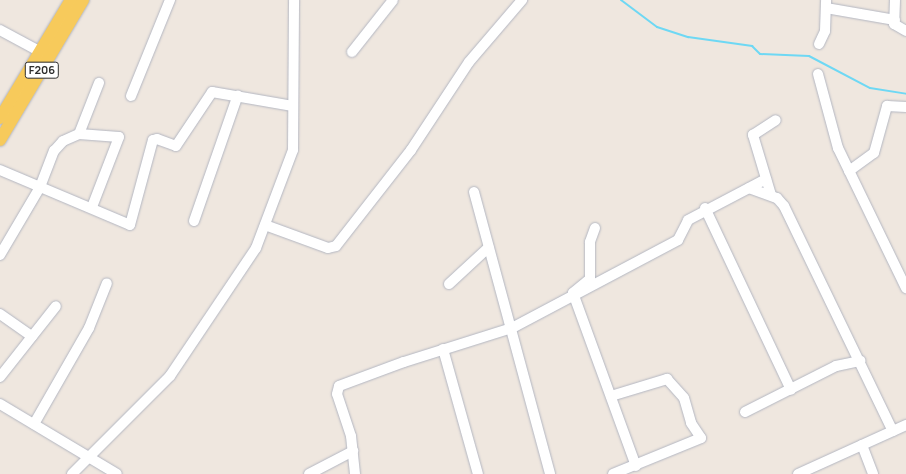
<!DOCTYPE html>
<style>
body{margin:0}
#map{position:relative;width:906px;height:474px;overflow:hidden;background:#efe7df;font-family:Manrope,sans-serif}
div>[style]{position:absolute}
.stream>*{height:2px;margin:-1px;padding:0 1px;transform-origin:1px;border-radius:1px;background:#6ed8f4}
.roads{filter:drop-shadow(0 0 1px #b3b6c1) drop-shadow(0 0 1px #b3b6c1)}
.minor>*{height:10px;margin:-5px;padding:0 5px;transform-origin:5px;border-radius:5px;background:#fff}
.major>*{height:12px;margin:-6px;padding:0 6px;transform-origin:6px;border-radius:6px;background:#f7ca5b}
span{translate:-50% -50%;white-space:nowrap;text-align:center;line-height:1.15;-webkit-text-stroke:3.5px #fff;paint-order:stroke}
.shield-label span{padding:1px 3px;background:#fff;border:1px solid;border-radius:3px;-webkit-text-stroke-width:0}
.shield-label{font-size:11px;color:#2d2d2d;font-weight:700}
</style>
<div id="map">
<div class="stream">
<i style="left:621px;top:0;width:45px;rotate:36.9deg"></i>
<i style="left:657px;top:27px;width:33px;rotate:18deg"></i>
<i style="left:688px;top:37px;width:65px;rotate:8deg"></i>
<i style="left:752px;top:46px;width:11px;rotate:45deg"></i>
<i style="left:760px;top:54px;width:49px;rotate:2.3deg"></i>
<i style="left:809px;top:56px;width:69px;rotate:27.7deg"></i>
<i style="left:870px;top:88px;width:36px;rotate:9deg"></i>
</div>
<div class="roads">
<div class="minor">
<i style="left:895px;top:0;width:24px;rotate:92deg"></i>
<i style="left:894px;top:24px;width:14px;rotate:30deg"></i>
<i style="left:826px;top:8px;width:70px;rotate:9.9deg"></i>
<i style="left:0;top:30px;width:44px;rotate:28.3deg"></i>
<i style="left:819px;top:44px;width:14px;rotate:-65deg"></i>
<i style="left:825px;top:31px;width:31px;rotate:-88deg"></i>
<i style="left:352px;top:52px;width:66px;rotate:-51.7deg"></i>
<i style="left:818px;top:74px;width:77px;rotate:74.9deg"></i>
<i style="left:838px;top:148px;width:156px;rotate:64.1deg"></i>
<i style="left:131px;top:96px;width:104px;rotate:-67.9deg"></i>
<i style="left:79px;top:134px;width:55px;rotate:-68.6deg"></i>
<i style="left:0;top:170px;width:141px;rotate:22.9deg"></i>
<i style="left:130px;top:225px;width:88px;rotate:-74.9deg"></i>
<i style="left:153px;top:140px;width:4px;rotate:-14deg"></i>
<i style="left:157px;top:139px;width:20px;rotate:20deg"></i>
<i style="left:176px;top:146px;width:65px;rotate:-56.3deg"></i>
<i style="left:212px;top:92px;width:82px;rotate:9.8deg"></i>
<i style="left:849px;top:171px;width:31px;rotate:-36deg"></i>
<i style="left:874px;top:153px;width:49px;rotate:-74.5deg"></i>
<i style="left:887px;top:106px;width:19px;rotate:3deg"></i>
<i style="left:749px;top:188px;width:30px;rotate:20deg"></i>
<i style="left:777px;top:198px;width:11px;rotate:49deg"></i>
<i style="left:784px;top:206px;width:250px;rotate:64.2deg"></i>
<i style="left:474px;top:192px;width:292px;rotate:74.9deg"></i>
<i style="left:771px;top:195px;width:63px;rotate:-106.7deg"></i>
<i style="left:753px;top:135px;width:27px;rotate:-33deg"></i>
<i style="left:705px;top:208px;width:201px;rotate:64.7deg"></i>
<i style="left:194px;top:221px;width:133px;rotate:-70.8deg"></i>
<i style="left:265px;top:225px;width:67px;rotate:20.1deg"></i>
<i style="left:328px;top:248px;width:8px;rotate:-14deg"></i>
<i style="left:336px;top:246px;width:122px;rotate:-52deg"></i>
<i style="left:411px;top:150px;width:105px;rotate:-56.6deg"></i>
<i style="left:469px;top:62px;width:82px;rotate:-49.5deg"></i>
<i style="left:595px;top:228px;width:15px;rotate:110deg"></i>
<i style="left:590px;top:242px;width:37px;rotate:90deg"></i>
<i style="left:590px;top:279px;width:22px;rotate:141deg"></i>
<i style="left:573px;top:293px;width:184px;rotate:70deg"></i>
<i style="left:0;top:255px;width:79px;rotate:-59.5deg"></i>
<i style="left:40px;top:187px;width:39px;rotate:-69deg"></i>
<i style="left:54px;top:151px;width:13px;rotate:-48deg"></i>
<i style="left:63px;top:141px;width:17px;rotate:-24deg"></i>
<i style="left:79px;top:134px;width:40px;rotate:4.3deg"></i>
<i style="left:119px;top:137px;width:75px;rotate:111.1deg"></i>
<i style="left:449px;top:284px;width:54px;rotate:-42.8deg"></i>
<i style="left:0;top:314px;width:39px;rotate:35deg"></i>
<i style="left:443px;top:349px;width:130px;rotate:74.4deg"></i>
<i style="left:0;top:377px;width:90px;rotate:-51.7deg"></i>
<i style="left:611px;top:396px;width:59px;rotate:-16.9deg"></i>
<i style="left:667px;top:379px;width:25px;rotate:48deg"></i>
<i style="left:684px;top:398px;width:26px;rotate:74deg"></i>
<i style="left:691px;top:423px;width:18px;rotate:56deg"></i>
<i style="left:701px;top:438px;width:95px;rotate:157.8deg"></i>
<i style="left:0;top:404px;width:136px;rotate:30.9deg"></i>
<i style="left:745px;top:412px;width:102px;rotate:-26.8deg"></i>
<i style="left:836px;top:366px;width:25px;rotate:-12deg"></i>
<i style="left:34px;top:424px;width:111px;rotate:-60.2deg"></i>
<i style="left:89px;top:328px;width:48px;rotate:-68.2deg"></i>
<i style="left:862px;top:445px;width:31px;rotate:69deg"></i>
<i style="left:72px;top:474px;width:139px;rotate:-45deg"></i>
<i style="left:170px;top:376px;width:154px;rotate:-56.1deg"></i>
<i style="left:256px;top:248px;width:105px;rotate:-69.3deg"></i>
<i style="left:293px;top:150px;width:150px;rotate:-89.6deg"></i>
<i style="left:309px;top:474px;width:50px;rotate:-27.6deg"></i>
<i style="left:355px;top:474px;width:38px;rotate:-96deg"></i>
<i style="left:351px;top:436px;width:44px;rotate:-108.4deg"></i>
<i style="left:337px;top:394px;width:8px;rotate:-76deg"></i>
<i style="left:339px;top:386px;width:69px;rotate:-20.3deg"></i>
<i style="left:404px;top:362px;width:113px;rotate:-17.5deg"></i>
<i style="left:512px;top:328px;width:188px;rotate:-27.9deg"></i>
<i style="left:678px;top:240px;width:22px;rotate:-63deg"></i>
<i style="left:688px;top:220px;width:88px;rotate:-27.7deg"></i>
<i style="left:798px;top:474px;width:119px;rotate:-24.4deg"></i>
</div>
<div class="major">
<i style="left:0;top:118px;width:138px;rotate:-59deg"></i>
<i style="left:0;top:140px;width:163px;rotate:-59.3deg"></i>
</div>
</div>
<div class="shield-label">
<span style="left:42px;top:70px">F206</span>
</div>
</div>
